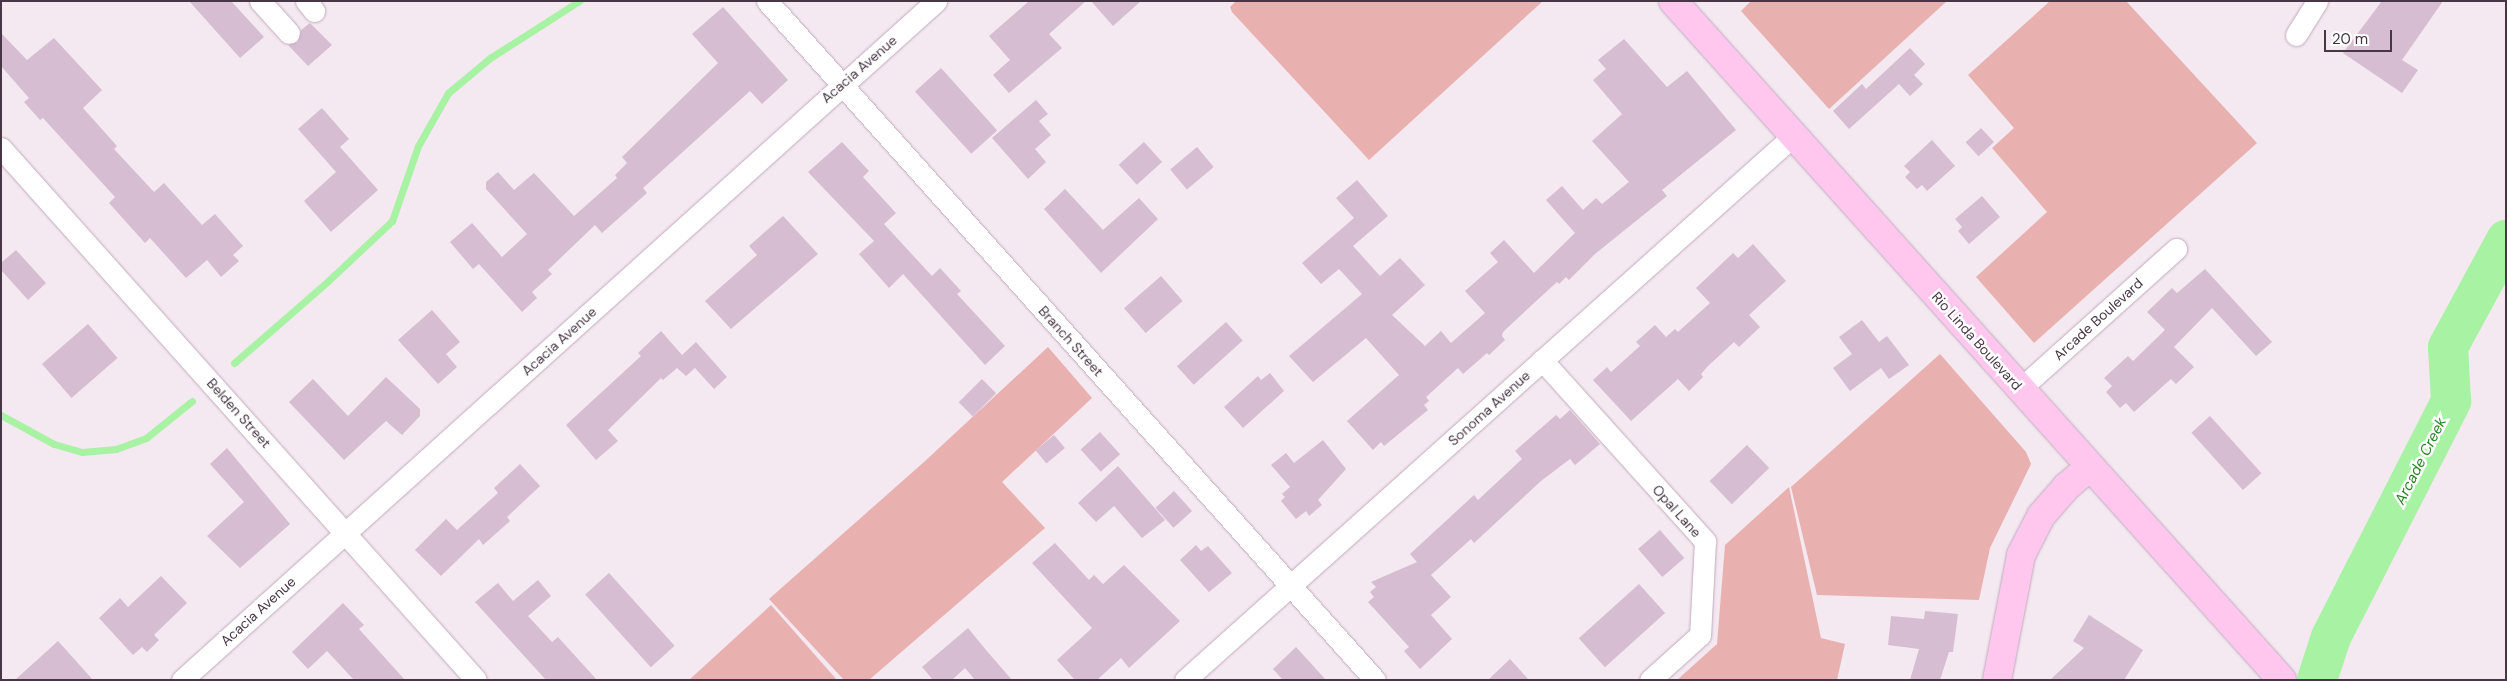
<!DOCTYPE html>
<style>
body{margin:0}
#map{position:relative;width:2507px;height:681px;overflow:hidden;background:#f4e8f1;font-family:"DM Sans",sans-serif}
div>[style]{position:absolute}
.green>*{inset:0;background:#e9b0b0}
.stream>*{height:7px;margin:-3.5px;padding:0 3.5px;transform-origin:3.5px;border-radius:3.5px;background:#a7f2a3}
.river>*{height:40px;margin:-20px;padding:0 20px;transform-origin:20px;border-radius:20px;background:#a7f2a3}
.building>*{inset:0;background:#d6bdd2;transform-origin:0 0}
.roads{filter:drop-shadow(0 0 1px #c0aabb) drop-shadow(0 0 1px #c0aabb)}
.street>*{height:21px;margin:-10.5px;padding:0 10.5px;transform-origin:10.5px;border-radius:10.5px;background:#fff}
.secondary>*{height:28px;margin:-14px;padding:0 14px;transform-origin:14px;border-radius:14px;background:#ffc7ee}
span{translate:-50% -50%;white-space:nowrap;text-align:center;line-height:1.15;-webkit-text-stroke:5px #fff;paint-order:stroke}
.street-label{font-size:14px;color:#473645}
.water-label{font-size:15px;color:#288425;font-style:italic}
.frame{position:absolute;inset:0;border:2px solid #473645;pointer-events:none}
.scale{position:absolute;left:2324px;top:30px;width:68px;height:22px;box-sizing:border-box;border:2px solid #473645;border-top:0;padding-left:6px;font-size:15px;line-height:18px;white-space:nowrap;color:#473645;-webkit-text-stroke:4px #fff;paint-order:stroke}
</style>
<div id="map">
<div class="green">
<i style="clip-path:polygon(1236px 1px,1543px 1px,1369px 160px,1232px 12px,1230px 7px)"></i>
<i style="clip-path:polygon(1751px 1px,1947px 1px,1829px 109px,1741px 11px)"></i>
<i style="clip-path:polygon(2050px 1px,2126px 1px,2257px 143px,2034px 343px,1976px 277px,2047px 212px,1992px 148px,2014px 128px,1968px 75px)"></i>
<i style="clip-path:polygon(1048px 347px,1092px 398px,1002px 482px,1045px 528px,869px 680px,844px 680px,769px 599px,924px 462px)"></i>
<i style="clip-path:polygon(1940px 354px,2026px 452px,2031px 464px,1990px 548px,1979px 600px,1817px 595px,1791px 487px)"></i>
<i style="clip-path:polygon(1789px 487px,1821px 638px,1845px 644px,1837px 680px,1677px 680px,1717px 644px,1725px 545px)"></i>
<i style="clip-path:polygon(771px 605px,837px 680px,689px 680px)"></i>
</div>
<div class="stream">
<i style="left:234px;top:363px;width:125px;rotate:-41.1deg"></i>
<i style="left:328px;top:281px;width:88px;rotate:-43.2deg"></i>
<i style="left:392px;top:221px;width:79px;rotate:-70.9deg"></i>
<i style="left:418px;top:146px;width:61px;rotate:-60.5deg"></i>
<i style="left:448px;top:93px;width:55px;rotate:-39.8deg"></i>
<i style="left:490px;top:58px;width:106px;rotate:-32.6deg"></i>
<i style="left:1px;top:415px;width:60px;rotate:28.7deg"></i>
<i style="left:54px;top:444px;width:29px;rotate:16deg"></i>
<i style="left:82px;top:452px;width:34px;rotate:-5deg"></i>
<i style="left:116px;top:449px;width:32px;rotate:-20deg"></i>
<i style="left:146px;top:438px;width:59px;rotate:-38.8deg"></i>
</div>
<div class="river">
<i style="left:2317px;top:680px;width:45px;rotate:-72deg"></i>
<i style="left:2331px;top:637px;width:265px;rotate:-63deg"></i>
<i style="left:2451px;top:401px;width:54px;rotate:-93.2deg"></i>
<i style="left:2448px;top:347px;width:122px;rotate:-61.5deg"></i>
</div>
<div class="building">
<i style="clip-path:polygon(189px 1px,231px 1px,264px 37px,240px 58px)"></i>
<i style="clip-path:polygon(1029px 1px,1086px 1px,1049px 34px,1062px 48px,1009px 93px,993px 75px,1010px 60px,989px 36px)"></i>
<i style="clip-path:polygon(1091px 1px,1141px 1px,1113px 26px)"></i>
<i style="clip-path:polygon(2382px 1px,2443px 1px,2402px 60px,2418px 70px,2402px 93px,2343px 53px)"></i>
<i style="clip-path:polygon(723px 7px,788px 80px,762px 104px,750px 91px,643px 188px,647px 193px,602px 233px,595px 225px,548px 270px,552px 274px,532px 292px,537px 298px,522px 312px,479px 264px,473px 269px,450px 242px,472px 223px,502px 257px,527px 234px,486px 189px,486px 182px,498px 172px,514px 190px,534px 173px,574px 216px,617px 178px,615px 175px,627px 163px,622px 157px,718px 63px,692px 34px)"></i>
<i style="clip-path:polygon(310px 23px,332px 45px,308px 66px,288px 45px,298px 42px,301px 30px)"></i>
<i style="clip-path:polygon(1px 33px,27px 60px,54px 38px,102px 90px,83px 108px,117px 146px,114px 149px,154px 192px,164px 183px,202px 225px,215px 214px,243px 246px,233px 255px,239px 261px,221px 277px,207px 260px,186px 278px,150px 238px,145px 243px,109px 203px,115px 197px,43px 118px,40px 120px,24px 102px,29px 98px,1px 66px)"></i>
<i style="clip-path:polygon(1624px 39px,1667px 87px,1687px 71px,1736px 130px,1662px 190px,1667px 196px,1595px 254px,1569px 280px,1566px 277px,1559px 284px,1557px 282px,1534px 303px,1503px 332px,1502px 336px,1505px 340px,1489px 355px,1487px 353px,1463px 374px,1458px 368px,1426px 397px,1429px 401px,1424px 405px,1428px 410px,1384px 446px,1381px 442px,1373px 450px,1347px 421px,1399px 375px,1366px 338px,1313px 382px,1289px 356px,1362px 294px,1339px 269px,1321px 284px,1302px 263px,1354px 218px,1336px 198px,1357px 180px,1388px 216px,1353px 246px,1380px 276px,1400px 258px,1425px 285px,1392px 315px,1425px 346px,1441px 331px,1451px 343px,1485px 313px,1465px 291px,1498px 262px,1490px 253px,1504px 240px,1534px 273px,1575px 233px,1546px 200px,1562px 186px,1583px 210px,1596px 198px,1602px 204px,1629px 182px,1592px 141px,1622px 114px,1593px 80px,1606px 69px,1598px 60px)"></i>
<i style="clip-path:polygon(1910px 48px,1925px 64px,1914px 75px,1923px 84px,1910px 96px,1899px 84px,1849px 129px,1833px 111px,1862px 84px,1866px 89px)"></i>
<i style="left:941px;top:68px;width:84px;height:35px;rotate:48deg"></i>
<i style="clip-path:polygon(1036px 100px,1048px 114px,1039px 121px,1051px 135px,1035px 149px,1046px 162px,1028px 179px,992px 138px)"></i>
<i style="clip-path:polygon(322px 108px,349px 139px,340px 147px,378px 190px,331px 232px,304px 201px,336px 172px,298px 129px)"></i>
<i style="left:1981px;top:128px;width:19px;height:21px;rotate:47deg"></i>
<i style="clip-path:polygon(1932px 140px,1955px 166px,1927px 191px,1922px 185px,1917px 189px,1905px 177px,1910px 172px,1904px 166px)"></i>
<i style="clip-path:polygon(842px 142px,869px 171px,863px 177px,896px 213px,884px 224px,932px 276px,940px 268px,961px 291px,957px 294px,1005px 346px,985px 365px,903px 274px,889px 288px,859px 254px,874px 241px,808px 172px)"></i>
<i style="left:1144px;top:142px;width:27px;height:34px;rotate:48deg"></i>
<i style="left:1197px;top:147px;width:26px;height:35px;rotate:50deg"></i>
<i style="clip-path:polygon(1065px 189px,1103px 230px,1139px 198px,1158px 219px,1101px 273px,1044px 209px)"></i>
<i style="clip-path:polygon(1982px 196px,2000px 217px,1969px 244px,1958px 231px,1962px 227px,1955px 219px)"></i>
<i style="clip-path:polygon(783px 216px,818px 254px,731px 329px,705px 301px,757px 255px,749px 246px)"></i>
<i style="clip-path:polygon(1753px 244px,1786px 281px,1749px 315px,1760px 327px,1739px 347px,1734px 342px,1708px 366px,1701px 374px,1703px 377px,1689px 391px,1678px 379px,1631px 421px,1593px 380px,1607px 367px,1611px 372px,1640px 346px,1636px 342px,1655px 325px,1666px 337px,1675px 329px,1678px 332px,1710px 303px,1696px 288px,1733px 253px,1738px 258px)"></i>
<i style="clip-path:polygon(16px 250px,46px 283px,28px 300px,1px 270px,1px 263px)"></i>
<i style="clip-path:polygon(2205px 269px,2272px 342px,2256px 356px,2212px 308px,2174px 347px,2194px 367px,2176px 384px,2171px 379px,2134px 412px,2126px 403px,2120px 408px,2106px 392px,2112px 386px,2104px 378px,2128px 356px,2133px 361px,2165px 330px,2147px 312px,2172px 288px,2177px 293px)"></i>
<i style="left:1161px;top:276px;width:33px;height:49px;rotate:49deg"></i>
<i style="clip-path:polygon(432px 310px,460px 342px,446px 354px,457px 367px,438px 384px,398px 340px)"></i>
<i style="clip-path:polygon(1862px 320px,1879px 342px,1887px 336px,1909px 365px,1889px 379px,1881px 368px,1850px 391px,1833px 368px,1852px 354px,1839px 337px)"></i>
<i style="left:1226px;top:322px;width:25px;height:66px;rotate:48deg"></i>
<i style="left:88px;top:324px;width:45px;height:61px;rotate:49deg"></i>
<i style="clip-path:polygon(661px 331px,682px 355px,696px 342px,727px 377px,714px 389px,695px 368px,686px 376px,677px 368px,663px 380px,661px 378px,608px 430px,618px 441px,596px 460px,566px 425px,641px 356px,638px 353px)"></i>
<i style="clip-path:polygon(1270px 373px,1284px 391px,1243px 428px,1224px 407px,1258px 376px,1261px 380px)"></i>
<i style="clip-path:polygon(386px 377px,420px 409px,420px 416px,402px 435px,386px 421px,344px 460px,289px 402px,313px 379px,348px 416px)"></i>
<i style="left:982px;top:379px;width:20px;height:33px;rotate:45deg"></i>
<i style="clip-path:polygon(1570px 410px,1600px 444px,1575px 465px,1570px 459px,1541px 481px,1474px 543px,1471px 539px,1431px 575px,1451px 597px,1431px 615px,1452px 639px,1420px 669px,1404px 651px,1409px 647px,1368px 602px,1374px 597px,1370px 592px,1376px 587px,1371px 582px,1417px 562px,1410px 554px,1474px 495px,1478px 500px,1522px 459px,1515px 451px,1556px 415px,1560px 419px)"></i>
<i style="left:2210px;top:416px;width:77px;height:25px;rotate:48deg"></i>
<i style="left:1100px;top:432px;width:30px;height:26px;rotate:48deg"></i>
<i style="left:1054px;top:435px;width:17px;height:24px;rotate:50deg"></i>
<i style="clip-path:polygon(1323px 440px,1346px 469px,1318px 500px,1322px 505px,1309px 516px,1306px 511px,1296px 519px,1281px 501px,1285px 497px,1282px 494px,1290px 487px,1271px 465px,1286px 453px,1294px 463px)"></i>
<i style="left:1747px;top:445px;width:32px;height:52px;rotate:46deg"></i>
<i style="clip-path:polygon(227px 448px,290px 524px,240px 568px,207px 536px,244px 502px,210px 464px)"></i>
<i style="clip-path:polygon(520px 464px,540px 486px,507px 517px,510px 521px,483px 545px,479px 539px,441px 576px,415px 550px,446px 519px,457px 530px,498px 493px,494px 488px)"></i>
<i style="clip-path:polygon(1118px 466px,1165px 520px,1142px 538px,1114px 506px,1096px 522px,1078px 503px)"></i>
<i style="left:1174px;top:491px;width:27px;height:25px;rotate:48deg"></i>
<i style="left:1660px;top:530px;width:37px;height:29px;rotate:49deg"></i>
<i style="clip-path:polygon(1055px 543px,1089px 580px,1094px 575px,1103px 584px,1124px 565px,1180px 621px,1129px 668px,1121px 658px,1097px 680px,1075px 680px,1057px 660px,1092px 628px,1032px 563px)"></i>
<i style="clip-path:polygon(1196px 545px,1201px 551px,1208px 546px,1232px 573px,1209px 592px,1180px 560px)"></i>
<i style="left:609px;top:573px;width:98px;height:32px;rotate:48deg"></i>
<i style="clip-path:polygon(161px 576px,187px 603px,154px 635px,159px 640px,147px 652px,142px 647px,133px 655px,99px 618px,120px 598px,128px 607px)"></i>
<i style="clip-path:polygon(538px 580px,551px 596px,528px 616px,552px 642px,558px 637px,597px 680px,546px 680px,475px 602px,498px 583px,513px 601px)"></i>
<i style="left:1639px;top:584px;width:39px;height:81px;rotate:48deg"></i>
<i style="clip-path:polygon(343px 603px,364px 625px,359px 629px,405px 680px,354px 680px,327px 651px,308px 669px,292px 652px)"></i>
<i style="clip-path:polygon(1925px 611px,1958px 614px,1953px 652px,1949px 652px,1940px 680px,1910px 680px,1919px 649px,1888px 645px,1891px 616px,1924px 619px)"></i>
<i style="clip-path:polygon(2089px 615px,2143px 650px,2124px 680px,2050px 680px,2084px 648px,2073px 641px)"></i>
<i style="clip-path:polygon(968px 628px,986px 650px,1012px 680px,975px 680px,965px 668px,952px 680px,933px 680px,922px 667px)"></i>
<i style="clip-path:polygon(58px 641px,93px 680px,15px 680px)"></i>
<i style="clip-path:polygon(1296px 647px,1326px 680px,1283px 680px,1273px 669px)"></i>
<i style="clip-path:polygon(1510px 659px,1529px 680px,1488px 680px)"></i>
</div>
<div class="roads">
<div class="street">
<i style="left:260px;top:1px;width:43px;rotate:47.8deg"></i>
<i style="left:306px;top:1px;width:13px;rotate:51deg"></i>
<i style="left:767px;top:1px;width:911px;rotate:48.16deg"></i>
<i style="left:2296px;top:35px;width:40px;rotate:-58deg"></i>
<i style="left:1px;top:148px;width:713px;rotate:48.24deg"></i>
<i style="left:1542px;top:360px;width:244px;rotate:48deg"></i>
<i style="left:1705px;top:541px;width:94px;rotate:93deg"></i>
<i style="left:1700px;top:635px;width:67px;rotate:138deg"></i>
<i style="left:2020px;top:389px;width:210px;rotate:-41.9deg"></i>
<i style="left:182px;top:680px;width:1015px;rotate:-42deg"></i>
<i style="left:1185px;top:680px;width:816px;rotate:-41.82deg"></i>
</div>
<div class="secondary">
<i style="left:1673px;top:1px;width:912px;rotate:48.11deg"></i>
<i style="left:1997px;top:680px;width:127px;rotate:-79.1deg"></i>
<i style="left:2021px;top:555px;width:44px;rotate:-62.9deg"></i>
<i style="left:2041px;top:516px;width:38px;rotate:-49deg"></i>
<i style="left:2066px;top:487px;width:31px;rotate:-40deg"></i>
</div>
</div>
<div class="street-label">
<span style="left:859px;top:69px;rotate:-41deg">Acacia Avenue</span>
<span style="left:2098px;top:319px;rotate:-42deg">Arcade Boulevard</span>
<span style="left:559px;top:341px;rotate:-42deg">Acacia Avenue</span>
<span style="left:1071px;top:341px;rotate:48deg">Branch Street</span>
<span style="left:1977px;top:341px;rotate:48deg">Rio Linda Boulevard</span>
<span style="left:1489px;top:408px;rotate:-42deg">Sonoma Avenue</span>
<span style="left:239px;top:413px;rotate:48deg">Belden Street</span>
<span style="left:1677px;top:511px;rotate:48deg">Opal Lane</span>
<span style="left:258px;top:611px;rotate:-42deg">Acacia Avenue</span>
</div>
<div class="water-label">
<span style="left:2421px;top:461px;rotate:-63deg">Arcade Creek</span>
</div>
<div class="frame"></div>
<div class="scale">20 m</div>
</div>
